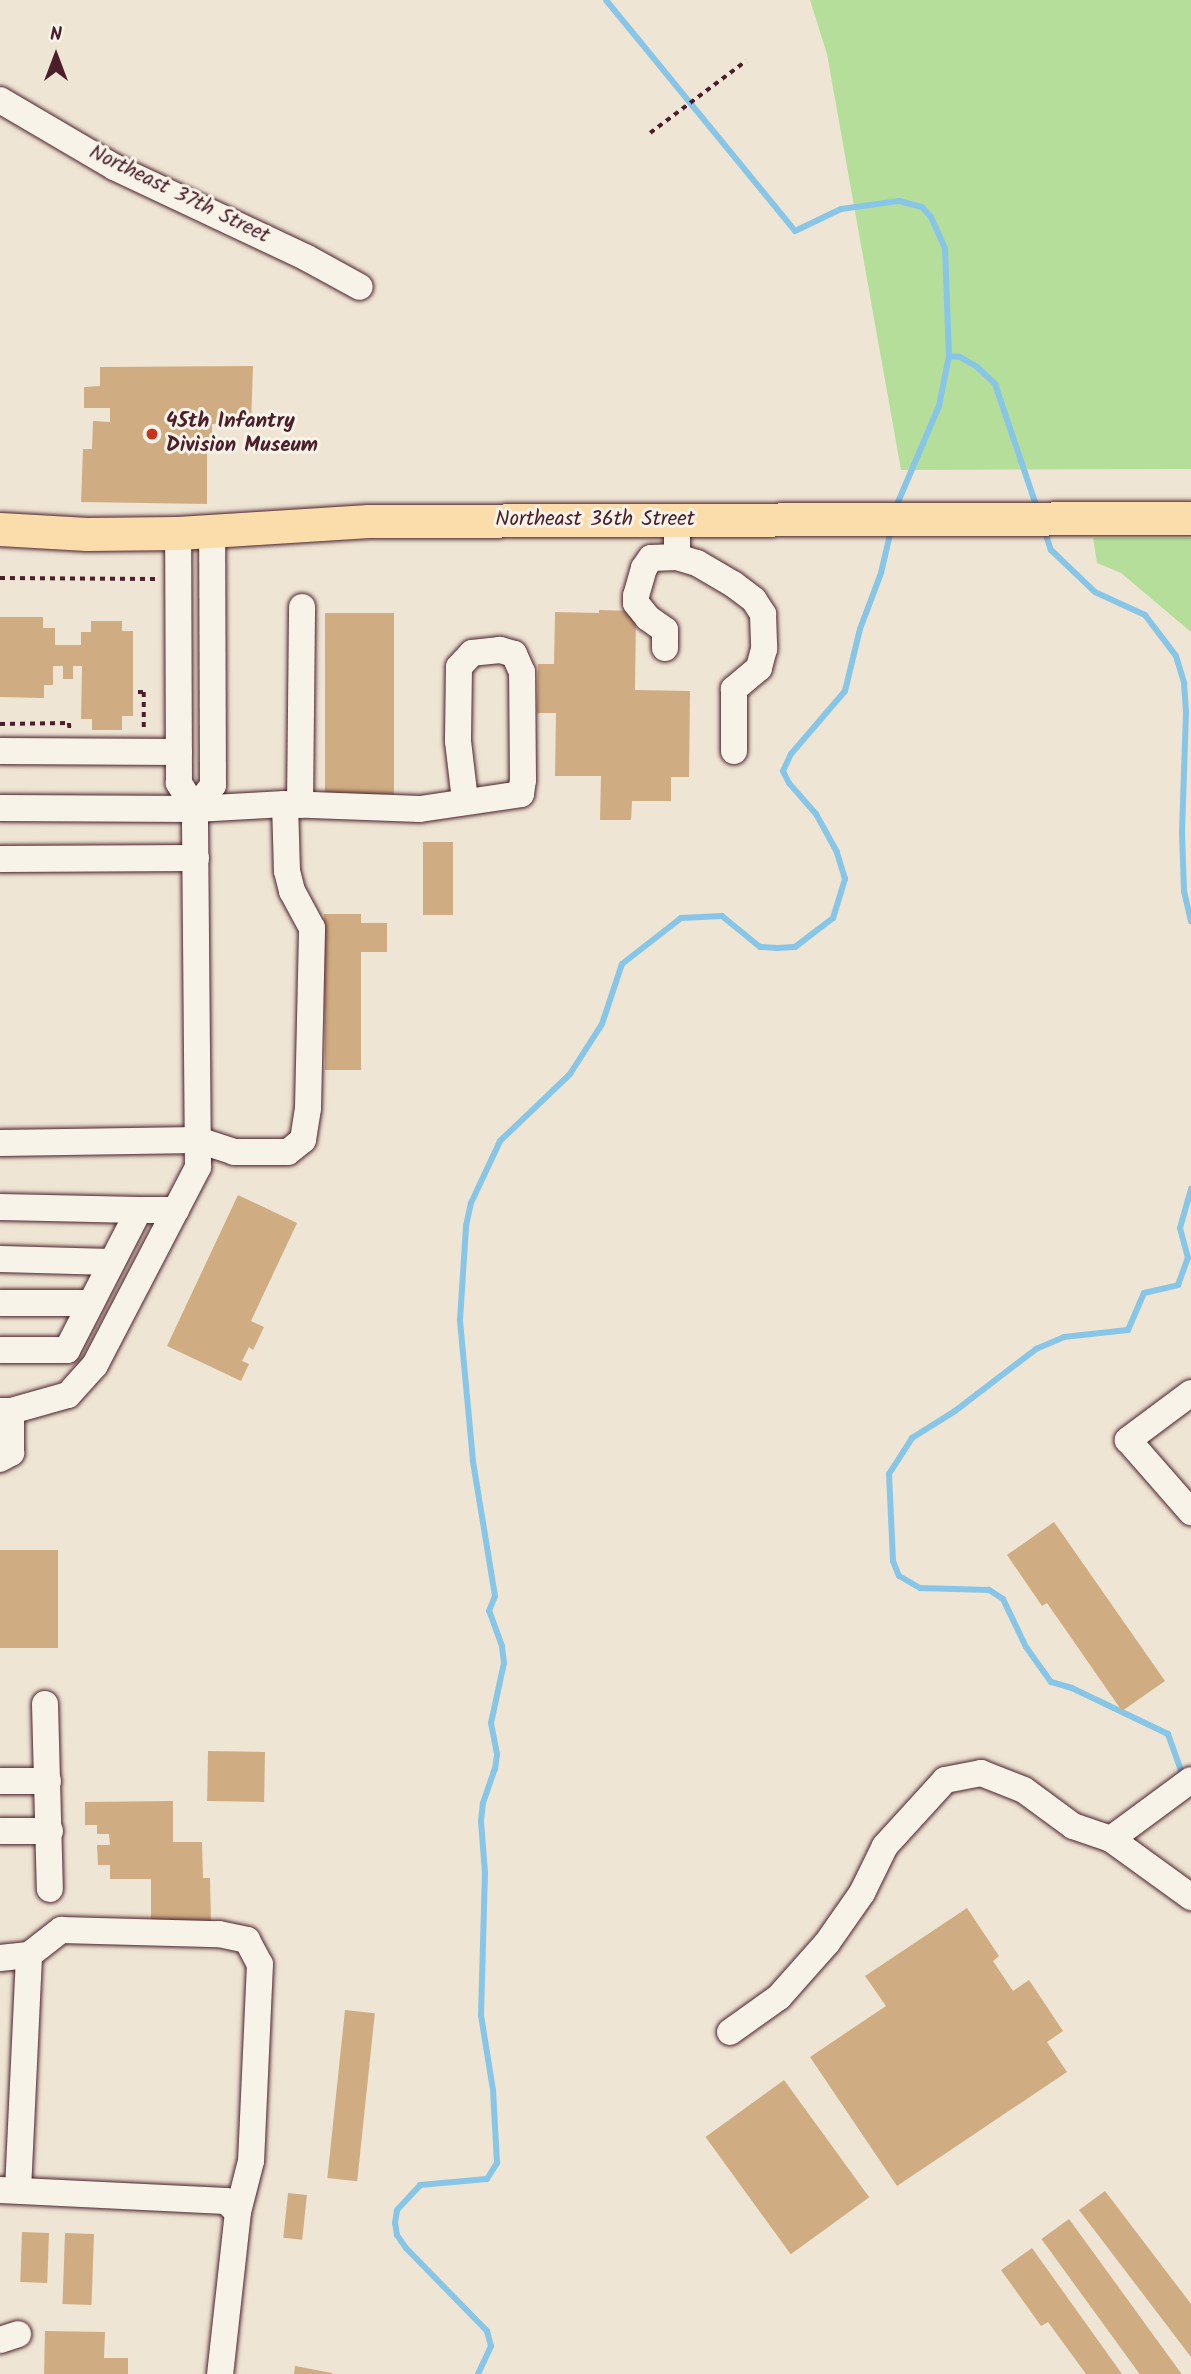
<!DOCTYPE html>
<style>
body{margin:0}
#map{position:relative;width:1191px;height:2374px;overflow:hidden;background:#efe5d4;font-family:Kalam,sans-serif}
div>[style]{position:absolute}
.green>*{inset:0;background:#b5de9b}
.stream>*{height:6px;margin:-3px;padding:0 3px;transform-origin:3px;border-radius:3px;background:#88c6e8}
.building>*{inset:0;background:#d0ac82;transform-origin:0 0}
.path>*{height:3.5px;margin-top:-1.75px;transform-origin:0;background:repeating-linear-gradient(90deg,#4a1f2b 0 5px,transparent 0 10px)}
.roads{filter:drop-shadow(0 0 2px #4a1f2b) drop-shadow(0 0 2px #4a1f2b)}
.minor>*{height:26px;margin:-13px;padding:0 13px;transform-origin:13px;border-radius:13px;background:#f7f3e8}
.major>*{height:33px;margin:-16.5px;padding:0 16.5px;transform-origin:16.5px;border-radius:16.5px;background:#faddab}
.dots>*{width:19px;height:19px;translate:-50% -50%;box-sizing:border-box;border:4px solid #f7f3e8;border-radius:50%}
span{translate:-50% -50%;white-space:nowrap;text-align:center;line-height:1.15;-webkit-text-stroke:6px #f7f3e8;paint-order:stroke}
.street-label{font-size:21px;color:#4a1f2b}
.poi-label{font-size:21px;color:#4a1f2b;font-weight:700}
.left{translate:0 -50%;text-align:left}
.north{position:absolute;left:21px;top:21px;width:70px;height:70px;-webkit-text-stroke:5px #f7f3e8;paint-order:stroke;rotate:0deg;font-size:19px;font-weight:700;line-height:28px;text-align:center;color:#4a1f2b}
.north::after{content:'';display:block;margin:auto;width:24px;height:32px;background:#4a1f2b;clip-path:polygon(50% 0,100% 100%,50% 72%,0 100%)}
</style>
<div id="map">
<div class="green">
<i style="clip-path:polygon(810px 0,1191px 0,1191px 469px,901px 470px,827px 54px)"></i>
<i style="clip-path:polygon(1093px 538px,1191px 538px,1191px 632px,1121px 573px,1097px 563px)"></i>
</div>
<div class="stream">
<i style="left:606px;top:0;width:298px;rotate:50.7deg"></i>
<i style="left:795px;top:231px;width:51px;rotate:-25.6deg"></i>
<i style="left:841px;top:209px;width:59px;rotate:-7.9deg"></i>
<i style="left:899px;top:201px;width:24px;rotate:15deg"></i>
<i style="left:922px;top:207px;width:13px;rotate:48deg"></i>
<i style="left:931px;top:217px;width:34px;rotate:66deg"></i>
<i style="left:945px;top:248px;width:108px;rotate:87.9deg"></i>
<i style="left:949px;top:356px;width:51px;rotate:101.3deg"></i>
<i style="left:939px;top:406px;width:112px;rotate:113.1deg"></i>
<i style="left:949px;top:356px;width:11px;rotate:5deg"></i>
<i style="left:960px;top:357px;width:20px;rotate:30deg"></i>
<i style="left:977px;top:367px;width:25px;rotate:43deg"></i>
<i style="left:995px;top:384px;width:131px;rotate:71.3deg"></i>
<i style="left:1044px;top:529px;width:22px;rotate:72deg"></i>
<i style="left:1051px;top:550px;width:61px;rotate:43.7deg"></i>
<i style="left:1095px;top:592px;width:55px;rotate:24.7deg"></i>
<i style="left:1145px;top:615px;width:51px;rotate:52.9deg"></i>
<i style="left:1176px;top:656px;width:28px;rotate:73deg"></i>
<i style="left:1184px;top:683px;width:29px;rotate:86deg"></i>
<i style="left:1186px;top:712px;width:121px;rotate:91.9deg"></i>
<i style="left:1182px;top:833px;width:58px;rotate:88deg"></i>
<i style="left:1184px;top:891px;width:31px;rotate:77deg"></i>
<i style="left:1183px;top:1776px;width:45px;rotate:-109.7deg"></i>
<i style="left:1168px;top:1734px;width:106px;rotate:-154.4deg"></i>
<i style="left:1072px;top:1688px;width:22px;rotate:-164deg"></i>
<i style="left:1051px;top:1682px;width:43px;rotate:-125.5deg"></i>
<i style="left:1026px;top:1647px;width:53px;rotate:-115.6deg"></i>
<i style="left:1003px;top:1599px;width:17px;rotate:-147deg"></i>
<i style="left:989px;top:1590px;width:69px;rotate:-178.3deg"></i>
<i style="left:920px;top:1588px;width:24px;rotate:-150deg"></i>
<i style="left:899px;top:1576px;width:16px;rotate:-112deg"></i>
<i style="left:893px;top:1561px;width:87px;rotate:-92.6deg"></i>
<i style="left:889px;top:1474px;width:43px;rotate:-57.4deg"></i>
<i style="left:912px;top:1438px;width:51px;rotate:-32.1deg"></i>
<i style="left:955px;top:1411px;width:102px;rotate:-37.4deg"></i>
<i style="left:1036px;top:1349px;width:30px;rotate:-23deg"></i>
<i style="left:1064px;top:1337px;width:64px;rotate:-6.2deg"></i>
<i style="left:1128px;top:1330px;width:40px;rotate:-66.6deg"></i>
<i style="left:1144px;top:1293px;width:35px;rotate:-13deg"></i>
<i style="left:1178px;top:1285px;width:29px;rotate:-70deg"></i>
<i style="left:1188px;top:1258px;width:31px;rotate:-105deg"></i>
<i style="left:1180px;top:1228px;width:41px;rotate:-74.2deg"></i>
<i style="left:478px;top:2374px;width:31px;rotate:-65deg"></i>
<i style="left:491px;top:2346px;width:16px;rotate:-105deg"></i>
<i style="left:487px;top:2331px;width:116px;rotate:-134.3deg"></i>
<i style="left:406px;top:2248px;width:16px;rotate:-125deg"></i>
<i style="left:397px;top:2235px;width:12px;rotate:-99deg"></i>
<i style="left:395px;top:2223px;width:13px;rotate:-81deg"></i>
<i style="left:397px;top:2210px;width:34px;rotate:-47deg"></i>
<i style="left:420px;top:2185px;width:67px;rotate:-5.1deg"></i>
<i style="left:487px;top:2179px;width:19px;rotate:-58deg"></i>
<i style="left:497px;top:2163px;width:73px;rotate:-93.1deg"></i>
<i style="left:493px;top:2090px;width:76px;rotate:-99.1deg"></i>
<i style="left:481px;top:2015px;width:142px;rotate:-88.4deg"></i>
<i style="left:485px;top:1873px;width:52px;rotate:-94.4deg"></i>
<i style="left:481px;top:1821px;width:18px;rotate:-84deg"></i>
<i style="left:483px;top:1803px;width:36px;rotate:-71deg"></i>
<i style="left:495px;top:1769px;width:15px;rotate:-82deg"></i>
<i style="left:497px;top:1754px;width:32px;rotate:-101deg"></i>
<i style="left:491px;top:1723px;width:61px;rotate:-77.8deg"></i>
<i style="left:504px;top:1663px;width:17px;rotate:-97deg"></i>
<i style="left:502px;top:1646px;width:37px;rotate:-110deg"></i>
<i style="left:489px;top:1611px;width:16px;rotate:-68deg"></i>
<i style="left:495px;top:1596px;width:137px;rotate:-99.3deg"></i>
<i style="left:473px;top:1461px;width:142px;rotate:-95.3deg"></i>
<i style="left:460px;top:1320px;width:94px;rotate:-86.3deg"></i>
<i style="left:466px;top:1226px;width:24px;rotate:-78deg"></i>
<i style="left:471px;top:1203px;width:68px;rotate:-64.9deg"></i>
<i style="left:500px;top:1141px;width:97px;rotate:-43.7deg"></i>
<i style="left:570px;top:1074px;width:59px;rotate:-57.4deg"></i>
<i style="left:602px;top:1024px;width:63px;rotate:-71.6deg"></i>
<i style="left:622px;top:964px;width:75px;rotate:-37.9deg"></i>
<i style="left:681px;top:918px;width:41px;rotate:-2.8deg"></i>
<i style="left:722px;top:916px;width:49px;rotate:39.2deg"></i>
<i style="left:760px;top:947px;width:17px;rotate:3deg"></i>
<i style="left:777px;top:948px;width:18px;rotate:-3deg"></i>
<i style="left:795px;top:947px;width:48px;rotate:-37.3deg"></i>
<i style="left:833px;top:918px;width:41px;rotate:-72.9deg"></i>
<i style="left:845px;top:879px;width:28px;rotate:-107deg"></i>
<i style="left:837px;top:852px;width:43px;rotate:-118.9deg"></i>
<i style="left:816px;top:814px;width:41px;rotate:-131.1deg"></i>
<i style="left:789px;top:783px;width:13px;rotate:-117deg"></i>
<i style="left:783px;top:771px;width:19px;rotate:-65deg"></i>
<i style="left:791px;top:754px;width:83px;rotate:-49.4deg"></i>
<i style="left:845px;top:691px;width:64px;rotate:-76.4deg"></i>
<i style="left:860px;top:629px;width:60px;rotate:-69.4deg"></i>
<i style="left:881px;top:573px;width:44px;rotate:-76.9deg"></i>
</div>
<div class="building">
<i style="clip-path:polygon(253px 366px,251px 424px,212px 424px,212px 445px,207px 446px,207px 504px,81px 502px,83px 449px,92px 449px,93px 421px,110px 422px,110px 408px,84px 408px,84px 387px,100px 386px,100px 367px)"></i>
<i style="clip-path:polygon(599px 610px,636px 611px,635px 690px,690px 691px,689px 777px,671px 777px,671px 801px,632px 801px,631px 820px,600px 820px,601px 776px,555px 776px,556px 713px,537px 713px,538px 664px,554px 664px,555px 612px,599px 613px)"></i>
<i style="left:325px;top:613px;width:69px;height:181px"></i>
<i style="clip-path:polygon(0 617px,43px 617px,43px 628px,55px 628px,55px 645px,81px 645px,81px 632px,91px 632px,91px 621px,122px 621px,122px 631px,133px 631px,133px 716px,122px 716px,122px 730px,92px 730px,92px 719px,81px 719px,82px 666px,73px 666px,73px 679px,63px 679px,63px 666px,53px 666px,53px 685px,44px 685px,44px 698px,0 697px)"></i>
<i style="left:423px;top:842px;width:30px;height:73px"></i>
<i style="clip-path:polygon(324px 914px,361px 914px,361px 923px,387px 923px,387px 952px,361px 952px,361px 1070px,325px 1070px)"></i>
<i style="clip-path:polygon(238px 1195px,297px 1223px,251px 1321px,264px 1327px,253px 1350px,249px 1347px,242px 1361px,249px 1364px,241px 1381px,167px 1346px)"></i>
<i style="clip-path:polygon(1054px 1522px,1165px 1681px,1122px 1711px,1047px 1603px,1042px 1606px,1007px 1555px)"></i>
<i style="left:0;top:1550px;width:58px;height:98px"></i>
<i style="left:208px;top:1751px;width:57px;height:50px;rotate:1deg"></i>
<i style="clip-path:polygon(173px 1801px,173px 1842px,202px 1842px,203px 1878px,210px 1878px,211px 1922px,151px 1922px,151px 1879px,110px 1879px,110px 1865px,98px 1865px,97px 1845px,110px 1845px,109px 1834px,97px 1834px,97px 1825px,85px 1825px,85px 1802px)"></i>
<i style="clip-path:polygon(967px 1908px,999px 1956px,993px 1961px,1013px 1991px,1029px 1980px,1063px 2031px,1047px 2042px,1067px 2072px,897px 2186px,810px 2057px,886px 2006px,865px 1976px)"></i>
<i style="left:345px;top:2010px;width:30px;height:169px;rotate:6deg"></i>
<i style="left:784px;top:2080px;width:145px;height:97px;rotate:54deg"></i>
<i style="clip-path:polygon(1105px 2191px,1191px 2304px,1191px 2357px,1079px 2210px)"></i>
<i style="left:288px;top:2193px;width:19px;height:45px;rotate:6deg"></i>
<i style="left:1069px;top:2219px;width:192px;height:34px;rotate:54deg"></i>
<i style="left:22px;top:2232px;width:27px;height:50px;rotate:2deg"></i>
<i style="left:65px;top:2233px;width:29px;height:71px;rotate:2deg"></i>
<i style="clip-path:polygon(1032px 2248px,1122px 2374px,1086px 2374px,1048px 2322px,1041px 2326px,1001px 2270px)"></i>
<i style="clip-path:polygon(45px 2331px,105px 2332px,104px 2358px,128px 2358px,128px 2374px,44px 2374px)"></i>
<i style="clip-path:polygon(295px 2366px,332px 2373px,332px 2374px,294px 2374px)"></i>
</div>
<div class="path">
<i style="left:650px;top:133px;width:120px;rotate:-36.9deg"></i>
<i style="left:0;top:578px;width:155px;rotate:0.4deg"></i>
<i style="left:138px;top:692px;width:6px"></i>
<i style="left:144px;top:692px;width:38px;rotate:90deg"></i>
<i style="left:0;top:724px;width:69px;rotate:-0.8deg"></i>
<i style="left:69px;top:723px;width:6px;rotate:81deg"></i>
</div>
<div class="roads">
<div class="minor">
<i style="left:0;top:100px;width:132px;rotate:30.4deg"></i>
<i style="left:114px;top:167px;width:213px;rotate:25.2deg"></i>
<i style="left:307px;top:258px;width:60px;rotate:28.7deg"></i>
<i style="left:677px;top:520px;width:37px;rotate:90deg"></i>
<i style="left:677px;top:557px;width:21px;rotate:17deg"></i>
<i style="left:697px;top:563px;width:42px;rotate:30.3deg"></i>
<i style="left:733px;top:584px;width:26px;rotate:37deg"></i>
<i style="left:754px;top:600px;width:17px;rotate:57deg"></i>
<i style="left:763px;top:614px;width:35px;rotate:88deg"></i>
<i style="left:764px;top:649px;width:20px;rotate:105deg"></i>
<i style="left:759px;top:668px;width:33px;rotate:140deg"></i>
<i style="left:734px;top:689px;width:62px;rotate:90deg"></i>
<i style="left:665px;top:648px;width:18px;rotate:-90deg"></i>
<i style="left:665px;top:630px;width:21px;rotate:-145deg"></i>
<i style="left:648px;top:618px;width:19px;rotate:-129deg"></i>
<i style="left:636px;top:603px;width:7px;rotate:-90deg"></i>
<i style="left:636px;top:596px;width:29px;rotate:-74deg"></i>
<i style="left:644px;top:568px;width:12px;rotate:-55deg"></i>
<i style="left:651px;top:558px;width:26px;rotate:-2deg"></i>
<i style="left:0;top:751px;width:179px;rotate:0.3deg"></i>
<i style="left:300px;top:805px;width:198px;rotate:-89.4deg"></i>
<i style="left:0;top:808px;width:195px;rotate:0.3deg"></i>
<i style="left:195px;top:809px;width:90px;rotate:-3.2deg"></i>
<i style="left:285px;top:804px;width:135px;rotate:2.1deg"></i>
<i style="left:420px;top:809px;width:102px;rotate:-8.4deg"></i>
<i style="left:521px;top:794px;width:14px;rotate:-82deg"></i>
<i style="left:523px;top:780px;width:108px;rotate:-90.5deg"></i>
<i style="left:522px;top:672px;width:20px;rotate:-114deg"></i>
<i style="left:514px;top:654px;width:15px;rotate:-164deg"></i>
<i style="left:500px;top:650px;width:28px;rotate:174deg"></i>
<i style="left:472px;top:653px;width:19px;rotate:133deg"></i>
<i style="left:459px;top:667px;width:74px;rotate:90.8deg"></i>
<i style="left:458px;top:741px;width:60px;rotate:83.3deg"></i>
<i style="left:195px;top:809px;width:30px;rotate:-53deg"></i>
<i style="left:213px;top:785px;width:254px;rotate:-90.2deg"></i>
<i style="left:0;top:859px;width:196px;rotate:-0.3deg"></i>
<i style="left:0;top:1143px;width:198px;rotate:-0.9deg"></i>
<i style="left:198px;top:1140px;width:38px;rotate:18deg"></i>
<i style="left:234px;top:1152px;width:54px"></i>
<i style="left:288px;top:1152px;width:19px;rotate:-39deg"></i>
<i style="left:303px;top:1140px;width:32px;rotate:-81deg"></i>
<i style="left:308px;top:1108px;width:180px;rotate:-88.7deg"></i>
<i style="left:312px;top:928px;width:42px;rotate:-118.4deg"></i>
<i style="left:292px;top:891px;width:21px;rotate:-104deg"></i>
<i style="left:287px;top:871px;width:67px;rotate:-91.7deg"></i>
<i style="left:0;top:1207px;width:139px;rotate:1.2deg"></i>
<i style="left:0;top:1259px;width:112px;rotate:1.5deg"></i>
<i style="left:0;top:1303px;width:91px"></i>
<i style="left:0;top:1350px;width:67px"></i>
<i style="left:67px;top:1350px;width:157px;rotate:-62.8deg"></i>
<i style="left:139px;top:1210px;width:37px"></i>
<i style="left:1191px;top:1393px;width:79px;rotate:143.3deg"></i>
<i style="left:1128px;top:1440px;width:96px;rotate:48.8deg"></i>
<i style="left:0;top:1411px;width:11px"></i>
<i style="left:11px;top:1411px;width:59px;rotate:-15.7deg"></i>
<i style="left:68px;top:1395px;width:40px;rotate:-48deg"></i>
<i style="left:95px;top:1365px;width:223px;rotate:-62.5deg"></i>
<i style="left:198px;top:1167px;width:358px;rotate:-90.5deg"></i>
<i style="left:195px;top:809px;width:31px;rotate:-122deg"></i>
<i style="left:179px;top:783px;width:250px;rotate:-90.2deg"></i>
<i style="left:0;top:1459px;width:13px;rotate:-29deg"></i>
<i style="left:11px;top:1453px;width:42px;rotate:-90deg"></i>
<i style="left:45px;top:1704px;width:185px;rotate:88.5deg"></i>
<i style="left:0;top:1781px;width:48px"></i>
<i style="left:0;top:1831px;width:50px"></i>
<i style="left:1111px;top:1839px;width:99px;rotate:-36.4deg"></i>
<i style="left:0;top:1958px;width:29px;rotate:-6deg"></i>
<i style="left:29px;top:1955px;width:41px;rotate:-38deg"></i>
<i style="left:61px;top:1930px;width:158px;rotate:1.5deg"></i>
<i style="left:219px;top:1934px;width:29px;rotate:12deg"></i>
<i style="left:247px;top:1940px;width:27px;rotate:62deg"></i>
<i style="left:260px;top:1964px;width:197px;rotate:92.6deg"></i>
<i style="left:251px;top:2161px;width:53px;rotate:104.3deg"></i>
<i style="left:730px;top:2032px;width:60px;rotate:-35.5deg"></i>
<i style="left:779px;top:1997px;width:72px;rotate:-48.4deg"></i>
<i style="left:827px;top:1943px;width:61px;rotate:-55deg"></i>
<i style="left:862px;top:1893px;width:52px;rotate:-63.9deg"></i>
<i style="left:885px;top:1846px;width:89px;rotate:-47.7deg"></i>
<i style="left:945px;top:1780px;width:37px;rotate:-11deg"></i>
<i style="left:981px;top:1773px;width:46px;rotate:21.6deg"></i>
<i style="left:1024px;top:1790px;width:61px;rotate:36.3deg"></i>
<i style="left:1073px;top:1826px;width:40px;rotate:18.9deg"></i>
<i style="left:1111px;top:1839px;width:99px;rotate:35.9deg"></i>
<i style="left:0;top:2190px;width:226px;rotate:2.8deg"></i>
<i style="left:226px;top:2201px;width:16px;rotate:43deg"></i>
<i style="left:238px;top:2212px;width:163px;rotate:96.3deg"></i>
<i style="left:18px;top:2190px;width:235px;rotate:-87.3deg"></i>
<i style="left:0;top:2340px;width:19px;rotate:-18deg"></i>
</div>
<div class="major">
<i style="left:0;top:529px;width:87px;rotate:3.3deg"></i>
<i style="left:87px;top:534px;width:91px;rotate:-0.6deg"></i>
<i style="left:178px;top:533px;width:191px;rotate:-3.6deg"></i>
<i style="left:369px;top:521px;width:822px;rotate:-0.21deg"></i>
</div>
</div>
<div class="dots">
<i style="left:152px;top:434px;background:#c8321e"></i>
</div>
<div class="street-label">
<span style="left:179px;top:195px;rotate:26deg">Northeast 37th Street</span>
<span style="left:595px;top:520px">Northeast 36th Street</span>
</div>
<div class="poi-label">
<span class="left" style="left:166px;top:434px">45th Infantry<br>Division Museum</span>
</div>
<div class="north">N</div>
</div>
